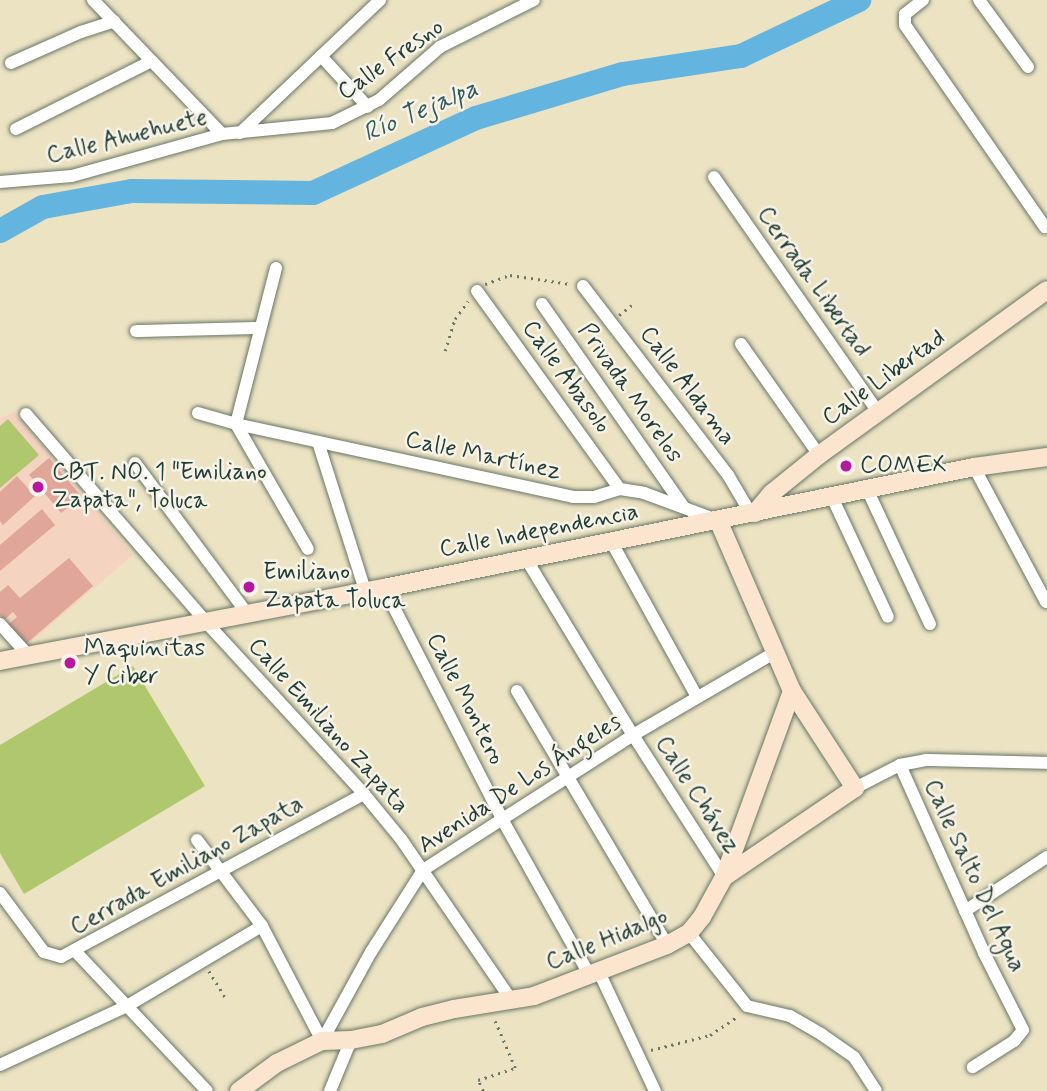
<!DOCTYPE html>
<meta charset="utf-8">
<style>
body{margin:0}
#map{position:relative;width:1047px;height:1091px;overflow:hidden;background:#ece3c3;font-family:Mynerve,sans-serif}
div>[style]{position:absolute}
.built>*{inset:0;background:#f5d3c1}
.green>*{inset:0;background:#afc76d}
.river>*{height:24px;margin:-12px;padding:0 12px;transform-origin:12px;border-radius:12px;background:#63b4de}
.building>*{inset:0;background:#dfa699;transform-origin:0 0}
.path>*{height:2.5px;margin-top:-1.25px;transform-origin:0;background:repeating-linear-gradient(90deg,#677766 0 2px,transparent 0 7px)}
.roads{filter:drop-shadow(0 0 2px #677766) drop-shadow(0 0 2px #677766)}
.minor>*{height:12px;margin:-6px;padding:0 6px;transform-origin:6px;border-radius:6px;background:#fff}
.secondary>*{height:18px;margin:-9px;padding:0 9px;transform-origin:9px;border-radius:9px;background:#fce5cf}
.dots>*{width:19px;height:19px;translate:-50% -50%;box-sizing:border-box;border:4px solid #f7f3e8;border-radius:50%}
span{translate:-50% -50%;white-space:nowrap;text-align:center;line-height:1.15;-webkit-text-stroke:5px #f7f3e8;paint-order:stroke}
.street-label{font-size:24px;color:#1f3d34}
.poi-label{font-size:24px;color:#1f3d34}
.left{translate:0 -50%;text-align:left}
.water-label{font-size:26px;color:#305b5e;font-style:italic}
</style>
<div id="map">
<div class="built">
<i style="clip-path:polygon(14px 412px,133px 555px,26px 646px,0 617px,0 419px)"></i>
</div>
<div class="green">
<i style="clip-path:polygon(8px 419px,39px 455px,0 488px,0 426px)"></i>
<i style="clip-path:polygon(133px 666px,205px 786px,24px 894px,0 853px,0 745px)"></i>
</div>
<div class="river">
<i style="left:0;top:231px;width:49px;rotate:-29.2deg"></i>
<i style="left:43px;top:207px;width:90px;rotate:-10.2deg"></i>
<i style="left:132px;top:191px;width:181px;rotate:0.6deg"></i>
<i style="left:313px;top:193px;width:179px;rotate:-24.7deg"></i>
<i style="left:476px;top:118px;width:153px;rotate:-16.7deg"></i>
<i style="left:623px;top:74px;width:119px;rotate:-8.7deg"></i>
<i style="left:741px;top:56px;width:131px;rotate:-25.4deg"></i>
</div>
<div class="building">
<i style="left:49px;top:458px;width:50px;height:26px;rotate:50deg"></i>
<i style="clip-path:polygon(17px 476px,35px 496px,3px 525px,0 521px,0 492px)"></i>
<i style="clip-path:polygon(42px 509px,55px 525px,0 571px,0 545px)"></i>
<i style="clip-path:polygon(69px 558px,93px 586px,26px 644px,9px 624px,17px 617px,13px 612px,4px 620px,0 615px,0 592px,8px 585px,20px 598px)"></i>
</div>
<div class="path">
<i style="left:485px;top:284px;width:27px;rotate:-20deg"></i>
<i style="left:510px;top:275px;width:61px;rotate:8.5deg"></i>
<i style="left:619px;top:315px;width:16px;rotate:-38deg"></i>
<i style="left:445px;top:351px;width:34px;rotate:-73deg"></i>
<i style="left:455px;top:319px;width:22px;rotate:-54deg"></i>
<i style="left:209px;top:971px;width:31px;rotate:58deg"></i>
<i style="left:651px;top:1050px;width:61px;rotate:-14.3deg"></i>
<i style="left:710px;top:1035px;width:34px;rotate:-34deg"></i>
<i style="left:483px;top:1091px;width:12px;rotate:-114deg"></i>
<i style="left:478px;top:1080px;width:39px;rotate:-18deg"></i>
<i style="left:515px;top:1068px;width:53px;rotate:-113.2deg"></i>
</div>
<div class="roads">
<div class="minor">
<i style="left:93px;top:0;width:186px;rotate:46.1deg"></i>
<i style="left:923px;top:0;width:23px;rotate:142deg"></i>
<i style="left:905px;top:14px;width:11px;rotate:90deg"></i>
<i style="left:905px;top:25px;width:246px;rotate:55.3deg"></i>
<i style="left:979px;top:0;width:83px;rotate:53.8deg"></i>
<i style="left:321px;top:56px;width:69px;rotate:47.3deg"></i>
<i style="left:11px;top:63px;width:77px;rotate:-23.9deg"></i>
<i style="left:81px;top:32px;width:35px;rotate:-18deg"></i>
<i style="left:16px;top:129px;width:152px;rotate:-26.6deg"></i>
<i style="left:240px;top:133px;width:193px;rotate:-43.5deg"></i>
<i style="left:714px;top:177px;width:287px;rotate:55.1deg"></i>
<i style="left:0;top:182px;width:72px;rotate:-4.8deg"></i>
<i style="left:72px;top:176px;width:156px;rotate:-15.6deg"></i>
<i style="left:222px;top:134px;width:111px;rotate:-5.7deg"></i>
<i style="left:332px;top:123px;width:52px;rotate:-26.1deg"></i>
<i style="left:379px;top:100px;width:81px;rotate:-41deg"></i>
<i style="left:440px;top:47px;width:105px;rotate:-26.6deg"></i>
<i style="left:583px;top:286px;width:238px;rotate:52.5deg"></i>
<i style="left:728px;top:475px;width:45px;rotate:59.5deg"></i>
<i style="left:477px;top:291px;width:244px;rotate:54.2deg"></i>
<i style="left:542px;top:304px;width:246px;rotate:55.1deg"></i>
<i style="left:136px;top:331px;width:123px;rotate:-1.4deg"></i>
<i style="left:741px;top:344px;width:136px;rotate:54.9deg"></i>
<i style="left:198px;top:413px;width:40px;rotate:16deg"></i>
<i style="left:236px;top:424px;width:345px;rotate:12.2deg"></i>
<i style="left:573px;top:497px;width:21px"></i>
<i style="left:594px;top:497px;width:27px;rotate:-17deg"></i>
<i style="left:620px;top:489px;width:24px;rotate:9deg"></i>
<i style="left:644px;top:493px;width:78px;rotate:20.3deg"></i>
<i style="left:26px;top:414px;width:274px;rotate:49.1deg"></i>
<i style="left:205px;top:621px;width:235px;rotate:47.4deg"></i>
<i style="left:364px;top:794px;width:58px;rotate:50.6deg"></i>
<i style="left:401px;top:839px;width:196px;rotate:55.6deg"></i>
<i style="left:236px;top:424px;width:161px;rotate:-75.6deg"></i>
<i style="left:236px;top:424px;width:144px;rotate:60.1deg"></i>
<i style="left:318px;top:442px;width:155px;rotate:72.4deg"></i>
<i style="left:135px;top:463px;width:187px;rotate:53.3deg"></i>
<i style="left:974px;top:467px;width:153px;rotate:61.9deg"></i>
<i style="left:867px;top:489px;width:149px;rotate:65deg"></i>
<i style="left:832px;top:497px;width:132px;rotate:65deg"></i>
<i style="left:611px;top:541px;width:178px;rotate:61.1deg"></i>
<i style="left:525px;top:557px;width:208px;rotate:58.8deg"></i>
<i style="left:633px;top:735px;width:169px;rotate:57.3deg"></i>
<i style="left:384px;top:588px;width:259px;rotate:62.9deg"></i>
<i style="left:502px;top:819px;width:180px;rotate:60.7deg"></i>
<i style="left:0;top:624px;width:43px;rotate:47.8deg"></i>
<i style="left:517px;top:691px;width:295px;rotate:59.4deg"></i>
<i style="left:900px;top:765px;width:206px;rotate:65.9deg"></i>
<i style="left:984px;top:953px;width:86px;rotate:63.1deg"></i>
<i style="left:1023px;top:1030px;width:14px;rotate:129deg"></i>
<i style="left:1014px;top:1041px;width:49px;rotate:147.6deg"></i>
<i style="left:855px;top:788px;width:51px;rotate:-27.1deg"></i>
<i style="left:900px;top:765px;width:26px;rotate:-11deg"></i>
<i style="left:926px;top:760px;width:121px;rotate:1.4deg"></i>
<i style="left:197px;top:840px;width:108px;rotate:52.9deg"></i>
<i style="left:262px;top:926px;width:130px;rotate:62.4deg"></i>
<i style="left:0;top:893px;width:74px;rotate:53.3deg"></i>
<i style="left:44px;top:952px;width:18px;rotate:16deg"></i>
<i style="left:61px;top:957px;width:344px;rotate:-28.3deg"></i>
<i style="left:965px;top:911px;width:98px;rotate:-33.4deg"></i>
<i style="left:689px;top:933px;width:93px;rotate:51.5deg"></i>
<i style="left:747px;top:1006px;width:44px;rotate:13.1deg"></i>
<i style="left:790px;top:1016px;width:36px;rotate:30deg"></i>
<i style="left:821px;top:1034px;width:40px;rotate:34.9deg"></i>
<i style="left:854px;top:1057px;width:40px;rotate:57.1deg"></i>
<i style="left:75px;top:951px;width:192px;rotate:46.7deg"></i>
<i style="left:599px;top:972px;width:132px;rotate:64.8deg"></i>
<i style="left:322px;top:1041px;width:102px;rotate:-61.2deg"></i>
<i style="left:371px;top:952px;width:97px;rotate:-57.6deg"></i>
<i style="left:423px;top:870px;width:250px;rotate:-32.7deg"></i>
<i style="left:633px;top:735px;width:163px;rotate:-30.2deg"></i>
<i style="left:0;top:1065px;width:140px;rotate:-24.9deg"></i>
<i style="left:127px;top:1006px;width:157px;rotate:-30.7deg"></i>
<i style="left:330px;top:1091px;width:55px;rotate:-67.6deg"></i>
</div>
<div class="secondary">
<i style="left:755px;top:513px;width:26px;rotate:-50deg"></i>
<i style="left:772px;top:493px;width:60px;rotate:-39deg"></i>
<i style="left:819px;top:455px;width:281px;rotate:-35.9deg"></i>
<i style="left:718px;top:520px;width:186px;rotate:66.6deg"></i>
<i style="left:792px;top:691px;width:116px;rotate:57deg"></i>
<i style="left:855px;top:788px;width:158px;rotate:145.8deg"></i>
<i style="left:0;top:661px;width:391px;rotate:-10.8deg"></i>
<i style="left:384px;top:588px;width:602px;rotate:-11.59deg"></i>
<i style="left:974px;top:467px;width:74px;rotate:-7.8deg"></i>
<i style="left:239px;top:1091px;width:47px;rotate:-36.4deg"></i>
<i style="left:277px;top:1063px;width:50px;rotate:-26.1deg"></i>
<i style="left:322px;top:1041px;width:29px;rotate:-2deg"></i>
<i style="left:351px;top:1040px;width:32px;rotate:-11deg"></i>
<i style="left:382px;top:1034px;width:43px;rotate:-23deg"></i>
<i style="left:422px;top:1017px;width:33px;rotate:-14deg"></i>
<i style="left:454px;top:1009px;width:81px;rotate:-9.2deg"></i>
<i style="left:534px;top:996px;width:142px;rotate:-21deg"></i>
<i style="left:667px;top:945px;width:25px;rotate:-29deg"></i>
<i style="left:689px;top:933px;width:21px;rotate:-51deg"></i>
<i style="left:702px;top:917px;width:46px;rotate:-61.2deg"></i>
<i style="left:724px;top:877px;width:198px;rotate:-69.9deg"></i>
</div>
</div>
<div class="dots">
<i style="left:846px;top:466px;background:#b5179e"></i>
<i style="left:38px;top:487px;background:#b5179e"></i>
<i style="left:249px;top:587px;background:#b5179e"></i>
<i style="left:70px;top:663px;background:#b5179e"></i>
</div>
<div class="street-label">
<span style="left:391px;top:60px;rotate:-35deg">Calle Fresno</span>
<span style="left:127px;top:137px;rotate:-14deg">Calle Ahuehuete</span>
<span style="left:813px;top:282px;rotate:55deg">Cerrada Libertad</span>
<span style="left:566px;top:377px;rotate:54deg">Calle Abasolo</span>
<span style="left:884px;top:378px;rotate:-36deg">Calle Libertad</span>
<span style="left:687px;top:386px;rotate:53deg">Calle Aldama</span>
<span style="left:630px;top:393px;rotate:55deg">Privada Morelos</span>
<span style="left:483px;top:456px;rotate:12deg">Calle Martínez</span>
<span style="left:539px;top:531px;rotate:-11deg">Calle Independencia</span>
<span style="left:465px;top:699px;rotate:63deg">Calle Montero</span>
<span style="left:328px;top:726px;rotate:48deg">Calle Emiliano Zapata</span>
<span style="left:520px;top:784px;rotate:-33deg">Avenida De Los Ángeles</span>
<span style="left:697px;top:795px;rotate:57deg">Calle Chávez</span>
<span style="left:187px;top:866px;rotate:-29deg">Cerrada Emiliano Zapata</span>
<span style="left:974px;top:876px;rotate:65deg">Calle Salto Del Agua</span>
<span style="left:607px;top:940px;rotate:-22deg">Calle Hidalgo</span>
</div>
<div class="poi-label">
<span class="left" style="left:860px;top:466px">COMEX</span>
<span class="left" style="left:52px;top:487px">CBT. NO. 1 "Emiliano<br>Zapata", Toluca</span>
<span class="left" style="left:263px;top:587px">Emiliano<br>Zapata Toluca</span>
<span class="left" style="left:84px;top:663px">Maquinitas<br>Y Ciber</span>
</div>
<div class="water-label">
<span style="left:421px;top:112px;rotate:-23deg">Río Tejalpa</span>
</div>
</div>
